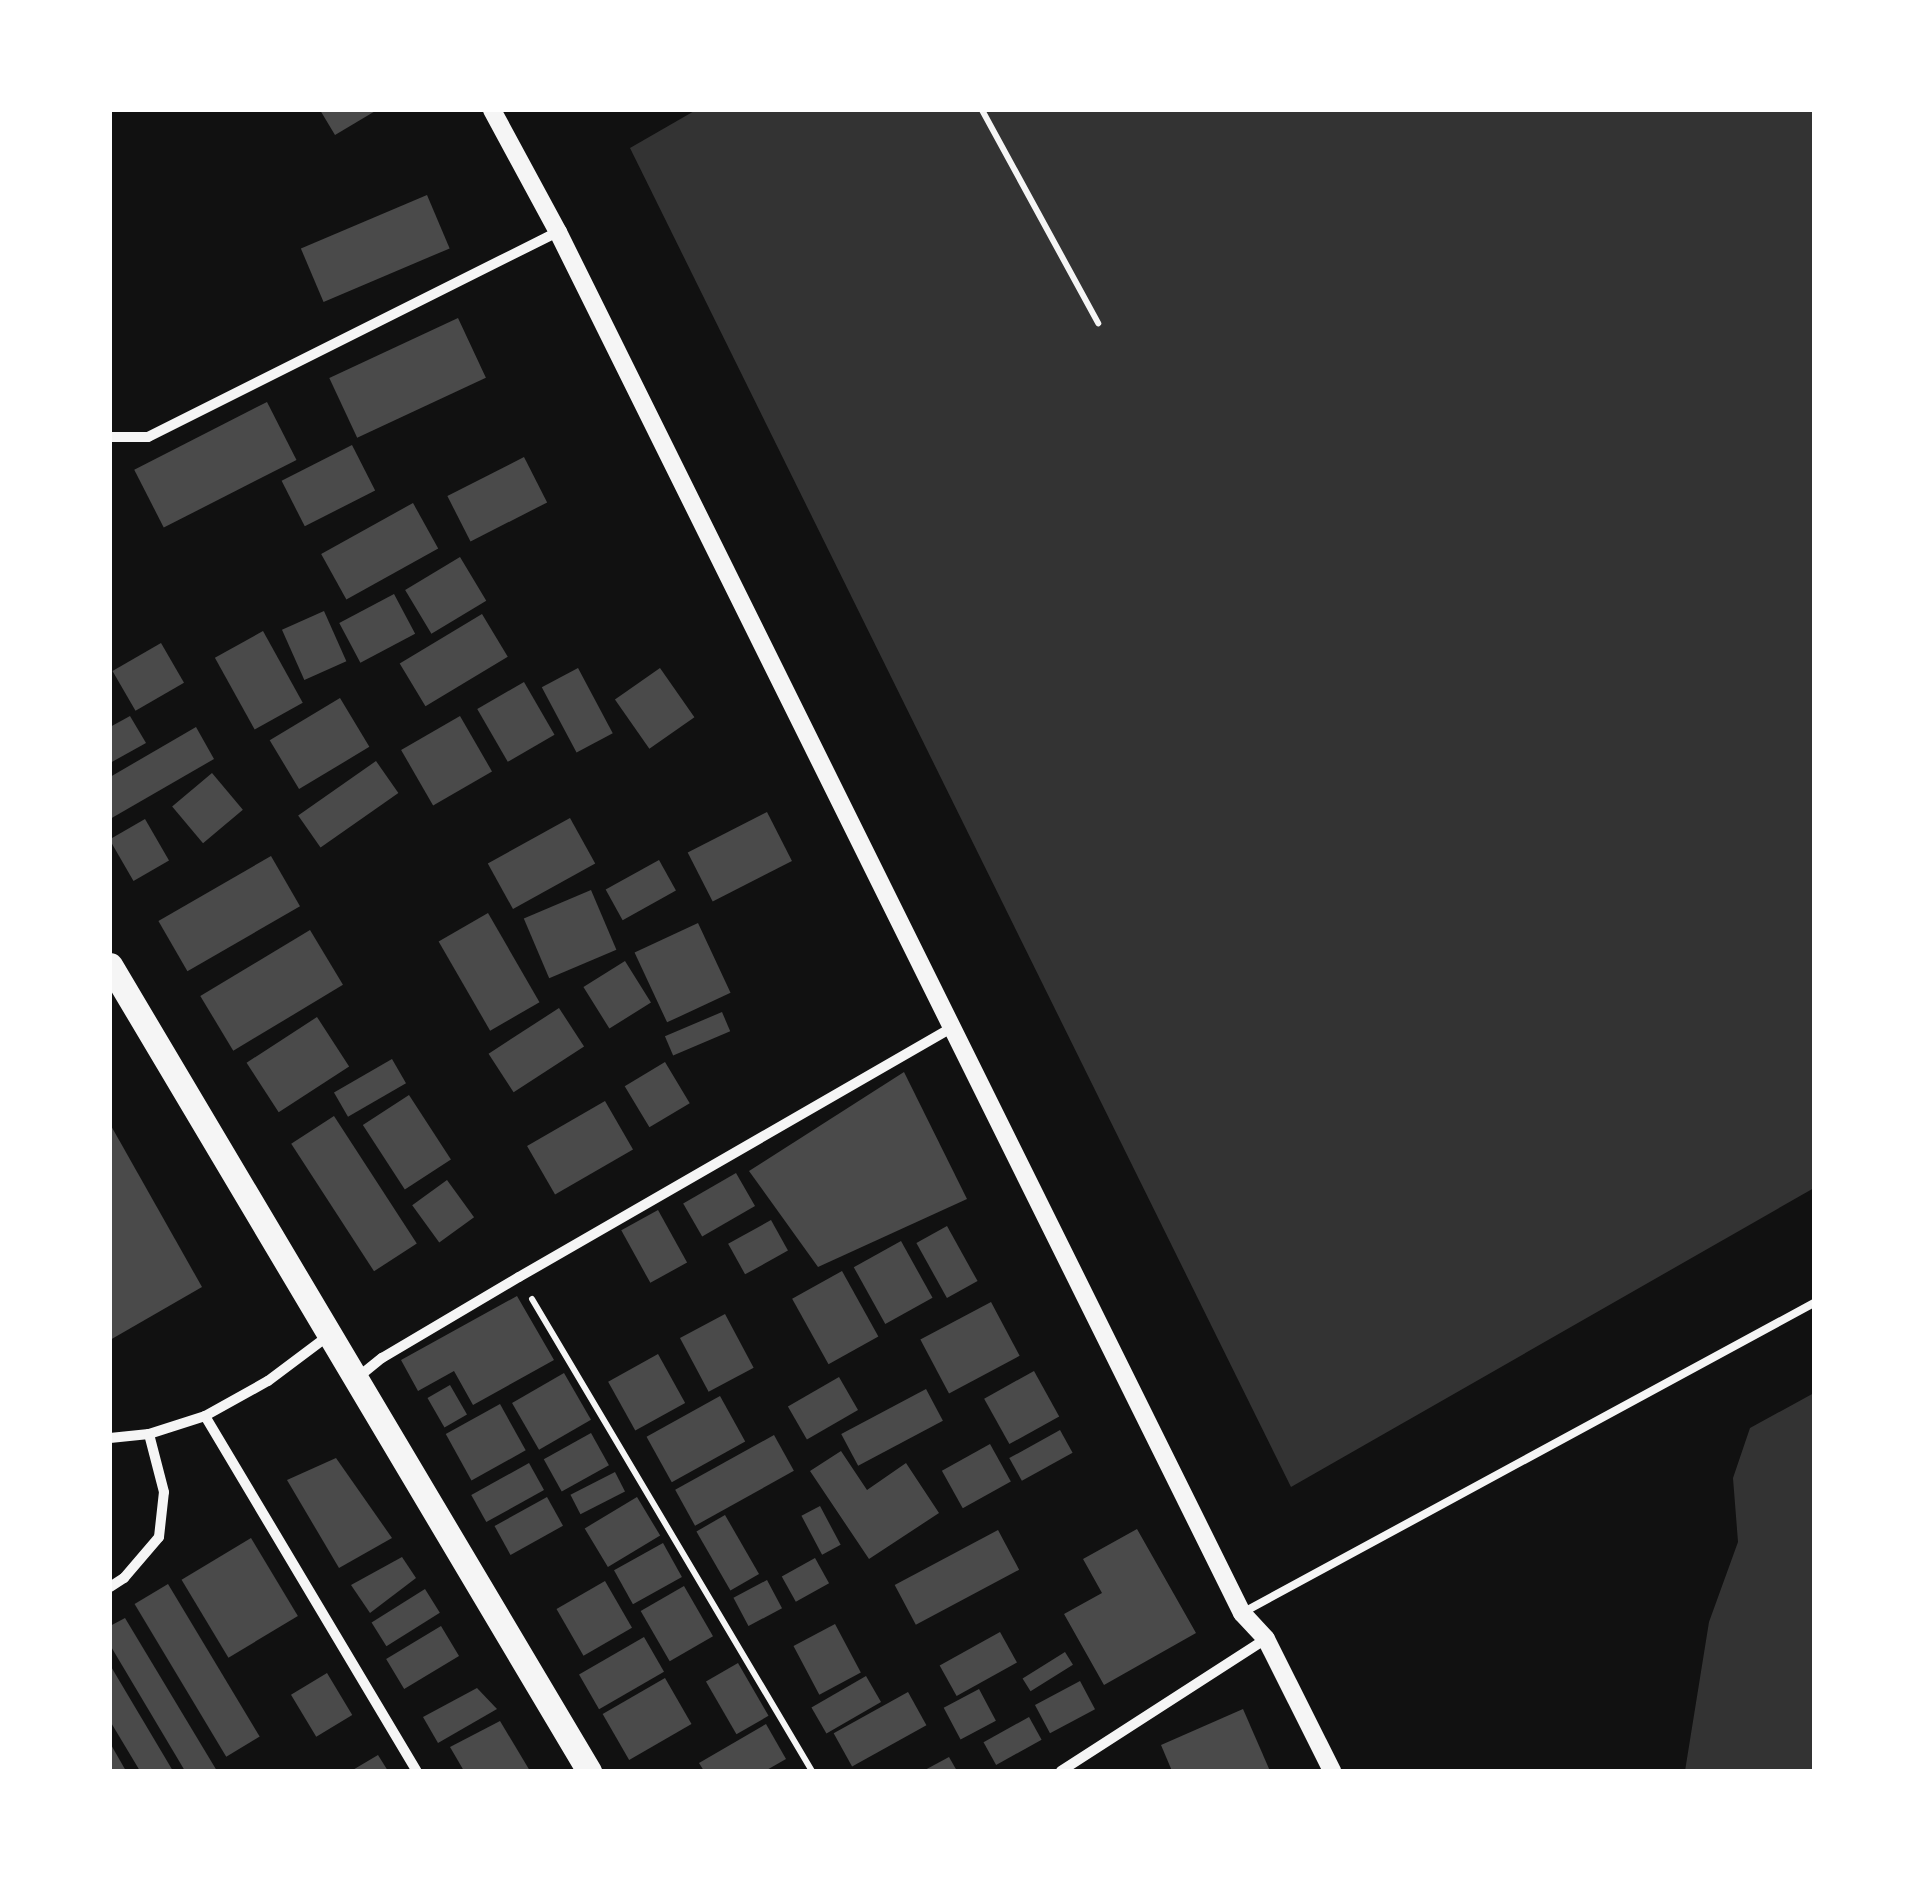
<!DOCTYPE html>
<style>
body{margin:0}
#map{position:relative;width:1924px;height:1881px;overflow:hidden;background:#111;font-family:"Roboto Condensed",sans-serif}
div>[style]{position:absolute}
.water>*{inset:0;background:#333}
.building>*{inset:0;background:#4a4a4a;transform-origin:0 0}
.path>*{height:6px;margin:-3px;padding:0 3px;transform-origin:3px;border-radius:3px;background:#f5f5f5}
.service>*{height:8px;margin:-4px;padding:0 4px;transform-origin:4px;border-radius:4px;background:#f5f5f5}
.minor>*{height:10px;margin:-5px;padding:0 5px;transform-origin:5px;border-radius:5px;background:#f5f5f5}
.tertiary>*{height:18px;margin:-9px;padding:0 9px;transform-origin:9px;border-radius:9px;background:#f5f5f5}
.primary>*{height:25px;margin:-12.5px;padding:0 12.5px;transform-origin:12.5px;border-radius:12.5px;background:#f5f5f5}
span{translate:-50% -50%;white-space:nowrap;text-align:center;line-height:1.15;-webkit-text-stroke:8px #fff;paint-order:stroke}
.frame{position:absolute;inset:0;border:112px solid #fff;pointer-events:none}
</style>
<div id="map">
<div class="water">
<i style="clip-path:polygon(696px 110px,1814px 110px,1814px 1188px,1291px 1487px,630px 148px)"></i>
<i style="clip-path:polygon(1814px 1393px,1814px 1771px,1685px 1771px,1709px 1622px,1738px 1542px,1733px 1478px,1750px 1428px)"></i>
</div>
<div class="building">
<i style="clip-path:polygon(320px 110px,377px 110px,335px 135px)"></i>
<i style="left:427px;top:195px;width:58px;height:137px;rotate:67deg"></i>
<i style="left:458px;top:318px;width:66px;height:142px;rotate:65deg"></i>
<i style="left:267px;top:402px;width:65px;height:149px;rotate:63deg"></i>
<i style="left:352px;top:445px;width:51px;height:79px;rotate:63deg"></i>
<i style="left:524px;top:457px;width:51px;height:86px;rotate:63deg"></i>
<i style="left:413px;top:503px;width:52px;height:105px;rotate:61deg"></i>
<i style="left:460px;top:557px;width:51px;height:64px;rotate:59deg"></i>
<i style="left:394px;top:594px;width:45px;height:62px;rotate:62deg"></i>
<i style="left:324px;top:611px;width:55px;height:46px;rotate:66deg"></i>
<i style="left:482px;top:614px;width:50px;height:96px;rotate:59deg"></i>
<i style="left:263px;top:631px;width:82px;height:55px;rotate:61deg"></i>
<i style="left:161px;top:643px;width:46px;height:56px;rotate:60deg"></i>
<i style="left:578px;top:668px;width:74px;height:41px;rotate:62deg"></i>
<i style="left:660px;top:668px;width:60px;height:55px;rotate:55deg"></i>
<i style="left:524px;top:682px;width:61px;height:54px;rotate:60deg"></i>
<i style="left:340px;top:698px;width:57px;height:82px;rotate:59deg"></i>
<i style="clip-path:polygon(130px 716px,146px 743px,110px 763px,110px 727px)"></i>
<i style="left:460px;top:716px;width:64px;height:68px;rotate:60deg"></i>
<i style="clip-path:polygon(196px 727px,214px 759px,110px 819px,110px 777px)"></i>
<i style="left:376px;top:761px;width:39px;height:95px;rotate:55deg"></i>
<i style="left:212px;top:773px;width:48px;height:52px;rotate:50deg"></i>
<i style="left:767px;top:812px;width:55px;height:89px;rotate:63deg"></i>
<i style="left:570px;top:818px;width:52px;height:94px;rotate:61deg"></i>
<i style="left:145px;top:819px;width:48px;height:41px;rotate:60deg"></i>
<i style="left:271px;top:856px;width:58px;height:130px;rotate:60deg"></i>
<i style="left:659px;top:860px;width:35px;height:61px;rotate:61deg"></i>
<i style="left:591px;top:890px;width:65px;height:73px;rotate:67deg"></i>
<i style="left:488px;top:913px;width:103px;height:57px;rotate:60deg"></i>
<i style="left:698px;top:923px;width:77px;height:70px;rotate:65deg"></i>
<i style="left:310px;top:930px;width:64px;height:128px;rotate:59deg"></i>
<i style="left:625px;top:961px;width:49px;height:49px;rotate:58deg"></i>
<i style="left:559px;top:1008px;width:46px;height:84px;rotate:57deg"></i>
<i style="left:722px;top:1012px;width:21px;height:62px;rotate:67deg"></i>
<i style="left:317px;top:1017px;width:59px;height:84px;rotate:57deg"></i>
<i style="left:392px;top:1059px;width:28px;height:67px;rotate:60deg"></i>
<i style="left:665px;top:1062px;width:48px;height:47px;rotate:59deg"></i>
<i style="clip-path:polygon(904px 1072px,967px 1199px,818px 1267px,749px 1171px)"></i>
<i style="left:409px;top:1095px;width:77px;height:55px;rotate:57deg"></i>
<i style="left:605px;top:1101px;width:56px;height:90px;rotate:60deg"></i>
<i style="left:334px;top:1116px;width:152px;height:51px;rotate:57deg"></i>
<i style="clip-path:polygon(110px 1124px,202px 1287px,110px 1340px)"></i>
<i style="left:736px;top:1173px;width:38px;height:61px;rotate:60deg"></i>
<i style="left:447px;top:1180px;width:46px;height:43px;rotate:54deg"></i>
<i style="left:658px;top:1210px;width:60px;height:42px;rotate:61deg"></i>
<i style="left:771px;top:1220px;width:35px;height:49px;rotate:61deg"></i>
<i style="left:947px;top:1226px;width:63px;height:35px;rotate:61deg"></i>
<i style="left:901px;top:1241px;width:65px;height:54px;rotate:61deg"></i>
<i style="left:842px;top:1271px;width:75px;height:57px;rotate:61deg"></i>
<i style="clip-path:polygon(517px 1296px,554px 1360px,473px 1405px,454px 1371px,418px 1391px,401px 1360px)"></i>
<i style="left:991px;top:1302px;width:61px;height:80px;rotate:62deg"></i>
<i style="left:725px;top:1314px;width:61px;height:51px;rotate:62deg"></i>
<i style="left:658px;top:1354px;width:56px;height:57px;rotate:61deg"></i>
<i style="left:1034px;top:1371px;width:52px;height:57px;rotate:61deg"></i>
<i style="left:564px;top:1373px;width:54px;height:60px;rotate:60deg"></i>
<i style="left:839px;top:1377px;width:38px;height:59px;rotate:60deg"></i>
<i style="left:450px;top:1385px;width:34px;height:26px;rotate:60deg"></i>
<i style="left:926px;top:1389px;width:36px;height:96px;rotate:62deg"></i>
<i style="left:720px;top:1396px;width:52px;height:84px;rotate:61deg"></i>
<i style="left:500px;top:1404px;width:53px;height:62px;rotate:61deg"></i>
<i style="left:1060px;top:1430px;width:26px;height:58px;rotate:61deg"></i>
<i style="left:591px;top:1433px;width:37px;height:54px;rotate:61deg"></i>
<i style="left:774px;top:1435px;width:41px;height:113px;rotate:61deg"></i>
<i style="left:990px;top:1444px;width:43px;height:55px;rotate:61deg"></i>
<i style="clip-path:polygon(841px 1451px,867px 1490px,906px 1463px,939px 1513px,869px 1559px,810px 1471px)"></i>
<i style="clip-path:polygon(336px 1458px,392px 1538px,339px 1568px,287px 1480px)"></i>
<i style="left:529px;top:1463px;width:31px;height:66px;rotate:61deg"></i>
<i style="left:615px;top:1472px;width:22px;height:50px;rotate:63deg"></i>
<i style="left:547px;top:1497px;width:33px;height:60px;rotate:61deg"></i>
<i style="left:637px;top:1497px;width:45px;height:61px;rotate:59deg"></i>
<i style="left:820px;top:1506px;width:44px;height:21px;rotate:62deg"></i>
<i style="left:725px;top:1515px;width:68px;height:33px;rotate:60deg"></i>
<i style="clip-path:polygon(1137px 1529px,1196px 1633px,1104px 1685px,1064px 1614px,1102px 1593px,1083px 1559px)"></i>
<i style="left:998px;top:1530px;width:45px;height:117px;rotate:62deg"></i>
<i style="left:251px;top:1538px;width:91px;height:81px;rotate:59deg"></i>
<i style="left:663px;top:1543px;width:39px;height:56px;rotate:61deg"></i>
<i style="clip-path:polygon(402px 1557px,416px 1578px,370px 1613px,351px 1585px)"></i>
<i style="left:815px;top:1558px;width:29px;height:38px;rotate:61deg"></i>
<i style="left:767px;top:1580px;width:32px;height:38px;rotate:62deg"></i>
<i style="left:605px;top:1581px;width:54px;height:56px;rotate:60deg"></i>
<i style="left:168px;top:1584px;width:178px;height:39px;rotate:59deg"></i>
<i style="left:684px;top:1586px;width:58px;height:50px;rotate:60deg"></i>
<i style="left:425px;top:1589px;width:28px;height:63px;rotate:58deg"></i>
<i style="clip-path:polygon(125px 1618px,217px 1771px,185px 1771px,110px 1645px,110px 1626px)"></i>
<i style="left:835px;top:1624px;width:55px;height:47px;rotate:62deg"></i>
<i style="left:441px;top:1626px;width:35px;height:64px;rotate:59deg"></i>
<i style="left:1000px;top:1632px;width:35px;height:69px;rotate:61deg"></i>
<i style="left:644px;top:1637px;width:40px;height:75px;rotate:60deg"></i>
<i style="left:1065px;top:1652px;width:15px;height:50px;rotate:58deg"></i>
<i style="left:738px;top:1663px;width:61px;height:37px;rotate:60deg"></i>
<i style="clip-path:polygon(110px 1665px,173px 1771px,140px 1771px,110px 1721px)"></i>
<i style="left:327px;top:1673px;width:49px;height:42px;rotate:59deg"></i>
<i style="left:866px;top:1676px;width:30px;height:63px;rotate:60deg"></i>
<i style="left:665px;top:1678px;width:53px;height:72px;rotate:60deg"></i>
<i style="left:1080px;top:1681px;width:32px;height:51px;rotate:62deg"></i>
<i style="clip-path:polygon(477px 1688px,497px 1709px,438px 1743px,423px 1717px)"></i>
<i style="left:979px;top:1689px;width:36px;height:40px;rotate:62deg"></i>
<i style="left:908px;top:1692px;width:38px;height:85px;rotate:61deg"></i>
<i style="clip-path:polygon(1243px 1709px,1270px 1771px,1172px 1771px,1161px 1745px)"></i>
<i style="left:1029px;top:1717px;width:26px;height:52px;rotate:61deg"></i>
<i style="clip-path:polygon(500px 1721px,530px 1771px,464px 1771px,450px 1747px)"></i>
<i style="clip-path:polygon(766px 1724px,786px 1759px,765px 1771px,704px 1771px,699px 1763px)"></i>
<i style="clip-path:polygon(110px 1743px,126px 1771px,110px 1771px)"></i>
<i style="clip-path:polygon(378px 1755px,388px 1771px,351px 1771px)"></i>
<i style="clip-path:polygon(949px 1757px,957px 1771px,923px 1771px)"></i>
</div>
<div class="path">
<i style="left:982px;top:110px;width:243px;rotate:61.4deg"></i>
<i style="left:532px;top:1299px;width:549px;rotate:59.32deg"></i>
</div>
<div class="service">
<i style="left:1242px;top:1613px;width:651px;rotate:-28.46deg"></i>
</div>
<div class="minor">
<i style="left:110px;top:437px;width:38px"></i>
<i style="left:148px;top:437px;width:458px;rotate:-26.6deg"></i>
<i style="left:357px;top:1378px;width:32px;rotate:-39deg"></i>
<i style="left:382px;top:1358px;width:159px;rotate:-30.6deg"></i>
<i style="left:519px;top:1277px;width:501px;rotate:-29.94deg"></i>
<i style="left:205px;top:1416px;width:413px;rotate:59.2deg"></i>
<i style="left:110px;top:1438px;width:39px;rotate:-6deg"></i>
<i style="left:149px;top:1434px;width:59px;rotate:-17.8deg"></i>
<i style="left:205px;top:1416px;width:72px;rotate:-29.1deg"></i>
<i style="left:268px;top:1381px;width:75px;rotate:-36.9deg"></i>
<i style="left:110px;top:1587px;width:17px;rotate:-33deg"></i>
<i style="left:124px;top:1578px;width:54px;rotate:-49.5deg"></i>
<i style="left:159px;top:1537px;width:45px;rotate:-83.7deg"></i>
<i style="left:164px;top:1492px;width:60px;rotate:-104.5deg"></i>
<i style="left:1061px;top:1771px;width:244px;rotate:-32.8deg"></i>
</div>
<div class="tertiary">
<i style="left:492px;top:110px;width:139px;rotate:61.6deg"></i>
<i style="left:558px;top:232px;width:1541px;rotate:63.65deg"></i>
<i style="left:1242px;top:1613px;width:35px;rotate:47deg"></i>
<i style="left:1266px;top:1639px;width:148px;rotate:63.4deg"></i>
</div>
<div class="primary">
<i style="left:110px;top:965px;width:938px;rotate:59.28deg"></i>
</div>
<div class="frame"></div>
</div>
